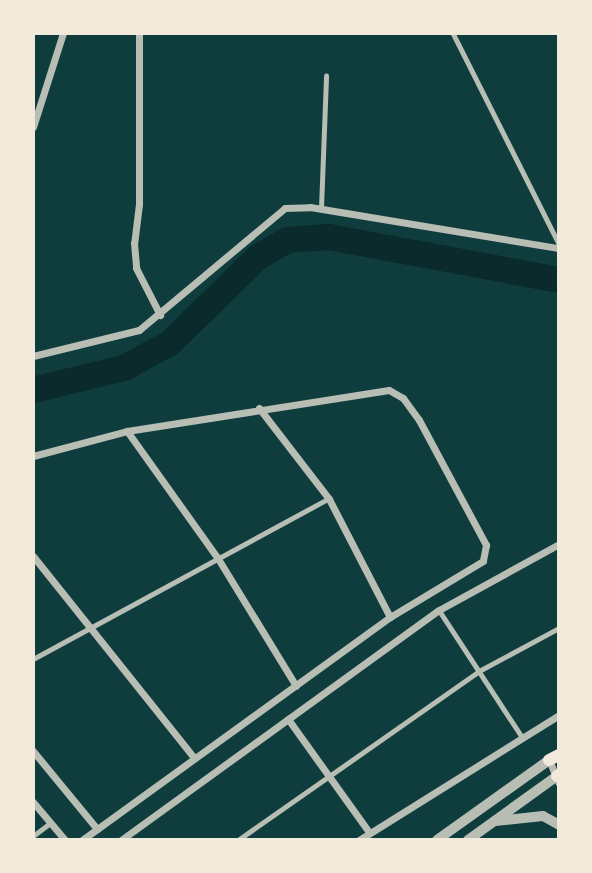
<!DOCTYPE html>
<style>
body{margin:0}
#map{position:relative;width:592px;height:873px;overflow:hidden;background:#0f3d3e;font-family:"Noto Sans",sans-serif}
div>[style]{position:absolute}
.river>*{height:26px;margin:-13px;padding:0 13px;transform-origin:13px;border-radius:13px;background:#0a2a2b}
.service>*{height:4.5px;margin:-2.25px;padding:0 2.25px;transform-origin:2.25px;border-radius:2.25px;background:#b8beb3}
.minor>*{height:7px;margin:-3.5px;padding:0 3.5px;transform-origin:3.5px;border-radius:3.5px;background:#b8beb3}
.tertiary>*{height:10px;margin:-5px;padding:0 5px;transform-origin:5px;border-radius:5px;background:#b8beb3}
.secondary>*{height:12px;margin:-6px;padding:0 6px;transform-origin:6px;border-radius:6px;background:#f1e9da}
span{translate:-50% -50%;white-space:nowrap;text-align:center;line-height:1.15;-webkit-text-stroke:5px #f1e9da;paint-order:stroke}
.frame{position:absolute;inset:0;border:35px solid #f1e9da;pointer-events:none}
</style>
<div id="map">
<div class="river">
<i style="left:33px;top:390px;width:94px;rotate:-13.6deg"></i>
<i style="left:124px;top:368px;width:52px;rotate:-28.5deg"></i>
<i style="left:170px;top:343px;width:123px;rotate:-44.3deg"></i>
<i style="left:258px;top:257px;width:34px;rotate:-30deg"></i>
<i style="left:287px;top:240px;width:42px;rotate:-4.1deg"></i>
<i style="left:329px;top:237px;width:234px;rotate:10.6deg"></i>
</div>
<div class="service">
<i style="left:453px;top:33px;width:236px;rotate:63.3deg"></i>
<i style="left:321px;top:208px;width:132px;rotate:-87.8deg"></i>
<i style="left:439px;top:610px;width:152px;rotate:56.8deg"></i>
<i style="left:33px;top:659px;width:336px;rotate:-28.5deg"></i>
<i style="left:33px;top:836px;width:21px;rotate:-37deg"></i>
<i style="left:238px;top:840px;width:294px;rotate:-35deg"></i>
<i style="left:479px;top:671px;width:91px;rotate:-28.3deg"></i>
</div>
<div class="minor">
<i style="left:139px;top:33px;width:171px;rotate:90deg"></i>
<i style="left:139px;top:204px;width:39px;rotate:97deg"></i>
<i style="left:134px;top:243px;width:25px;rotate:85deg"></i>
<i style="left:136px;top:268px;width:53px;rotate:62.9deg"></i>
<i style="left:33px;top:127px;width:99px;rotate:-72.3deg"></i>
<i style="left:33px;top:356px;width:109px;rotate:-13.8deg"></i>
<i style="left:139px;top:330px;width:190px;rotate:-39.9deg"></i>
<i style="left:285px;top:208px;width:25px;rotate:-2deg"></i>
<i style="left:310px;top:207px;width:252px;rotate:9.4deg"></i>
<i style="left:259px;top:408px;width:115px;rotate:52.4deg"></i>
<i style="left:329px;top:499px;width:133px;rotate:62.7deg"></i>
<i style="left:127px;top:431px;width:155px;rotate:54.5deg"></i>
<i style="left:217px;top:557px;width:151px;rotate:58.5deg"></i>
<i style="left:33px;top:456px;width:97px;rotate:-14.9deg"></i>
<i style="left:127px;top:431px;width:265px;rotate:-8.9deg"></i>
<i style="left:389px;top:390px;width:16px;rotate:30deg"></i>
<i style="left:403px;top:398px;width:27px;rotate:54deg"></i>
<i style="left:419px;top:420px;width:142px;rotate:61.8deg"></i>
<i style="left:486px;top:545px;width:16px;rotate:101deg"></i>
<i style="left:483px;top:561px;width:109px;rotate:148.9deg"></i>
<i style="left:390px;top:617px;width:380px;rotate:144.1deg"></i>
<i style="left:33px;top:556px;width:258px;rotate:51.4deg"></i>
<i style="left:288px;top:719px;width:139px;rotate:54.4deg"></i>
<i style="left:33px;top:751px;width:101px;rotate:50.6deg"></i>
<i style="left:549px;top:760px;width:25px;rotate:67deg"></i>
<i style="left:33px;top:802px;width:50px;rotate:49.9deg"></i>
<i style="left:121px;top:840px;width:392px;rotate:-35.9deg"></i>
<i style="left:439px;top:610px;width:137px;rotate:-28.8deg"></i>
<i style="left:359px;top:840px;width:236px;rotate:-32deg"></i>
</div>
<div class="tertiary">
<i style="left:495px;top:821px;width:48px;rotate:-5.9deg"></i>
<i style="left:543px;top:816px;width:18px;rotate:29deg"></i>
<i style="left:437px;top:840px;width:138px;rotate:-35.5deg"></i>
<i style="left:468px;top:840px;width:110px;rotate:-35.7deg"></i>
</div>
<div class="secondary">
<i style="left:549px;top:760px;width:11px;rotate:-27deg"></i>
<i style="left:557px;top:776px;width:2px;rotate:-27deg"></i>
</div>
<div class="frame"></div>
</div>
